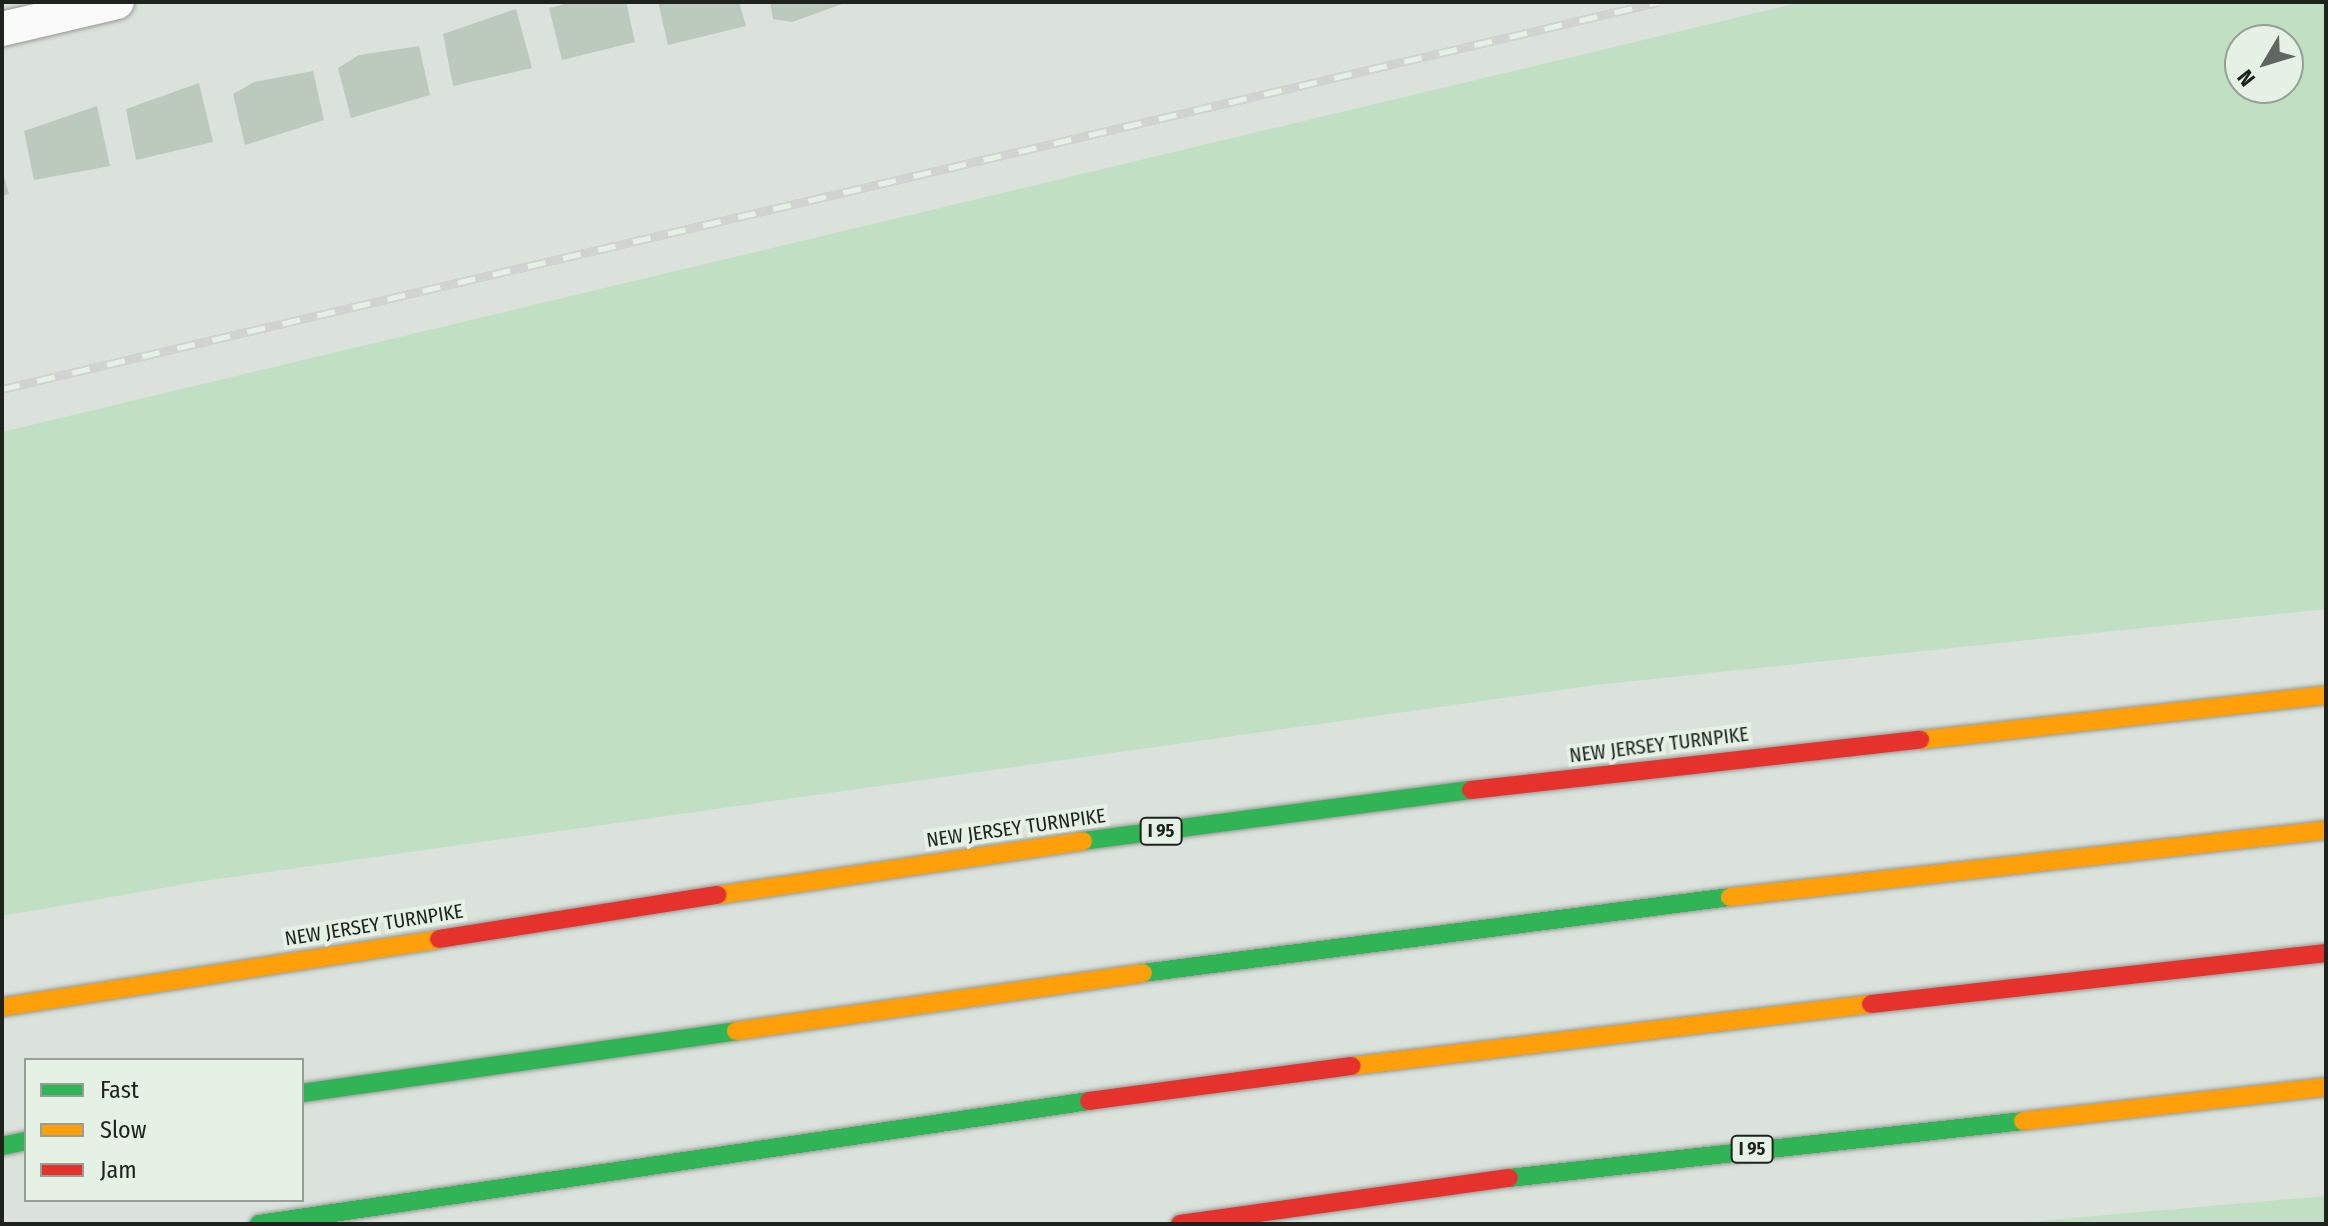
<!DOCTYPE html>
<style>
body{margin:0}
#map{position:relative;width:2328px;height:1226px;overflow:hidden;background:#dbe1db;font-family:"Fira Sans Condensed",sans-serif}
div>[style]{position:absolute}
.green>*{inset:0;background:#c1e0c3}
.building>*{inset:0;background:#bcc9bd}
.roads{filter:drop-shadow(0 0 2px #949894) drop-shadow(0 0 2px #949894)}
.street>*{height:34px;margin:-17px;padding:0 17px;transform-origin:17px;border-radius:17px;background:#fafafa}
.fast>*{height:18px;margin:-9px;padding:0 9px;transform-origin:9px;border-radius:9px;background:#30b455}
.slow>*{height:18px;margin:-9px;padding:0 9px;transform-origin:9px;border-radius:9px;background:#ff9f0a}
.jam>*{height:18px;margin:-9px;padding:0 9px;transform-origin:9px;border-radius:9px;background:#e5322d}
.rail>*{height:9px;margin-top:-4.5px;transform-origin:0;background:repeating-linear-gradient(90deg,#e5f1e5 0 18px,#d0d3d0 0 36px);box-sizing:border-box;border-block:2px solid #d0d3d0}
span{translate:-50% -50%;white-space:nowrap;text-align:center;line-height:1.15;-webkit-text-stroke:8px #e5f1e5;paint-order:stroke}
.shield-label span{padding:2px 6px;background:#e5f1e5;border:2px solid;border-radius:6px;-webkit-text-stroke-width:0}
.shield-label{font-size:18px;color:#1e231e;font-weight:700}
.street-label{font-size:20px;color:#1e231e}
.frame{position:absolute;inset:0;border:4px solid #1e231e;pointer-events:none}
.legend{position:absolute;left:24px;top:1058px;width:280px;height:144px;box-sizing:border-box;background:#e5f1e5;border:2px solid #959f95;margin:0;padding:10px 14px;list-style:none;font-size:24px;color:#1e231e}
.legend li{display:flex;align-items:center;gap:16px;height:40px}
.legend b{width:40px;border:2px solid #959f95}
.north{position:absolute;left:2224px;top:24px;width:80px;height:80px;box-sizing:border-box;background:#e5f1e5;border:2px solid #959f95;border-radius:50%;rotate:232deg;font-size:22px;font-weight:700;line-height:32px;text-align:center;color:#1e231e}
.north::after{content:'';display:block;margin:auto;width:28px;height:36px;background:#606660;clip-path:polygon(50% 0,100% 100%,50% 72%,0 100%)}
</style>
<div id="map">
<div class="green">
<i style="clip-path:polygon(evenodd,1802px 2px,2326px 2px,2326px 609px,1596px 685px,197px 882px,2px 916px,2px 432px,1802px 2px,2240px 40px,2288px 40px,2288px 88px,2240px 88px,2240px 40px)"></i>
<i style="clip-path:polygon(2326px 1196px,2326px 1224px,2004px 1224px)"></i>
</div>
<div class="building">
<i style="clip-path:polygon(573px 2px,626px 2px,635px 42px,562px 60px,549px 8px)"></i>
<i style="clip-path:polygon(658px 2px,739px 2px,746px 26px,668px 45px)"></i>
<i style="clip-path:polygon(770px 2px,845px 2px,845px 3px,792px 22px,773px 19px)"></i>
<i style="clip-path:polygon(516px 9px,532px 68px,453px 86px,443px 34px)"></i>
<i style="clip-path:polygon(419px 46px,430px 95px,351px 118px,338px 68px,359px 55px)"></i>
<i style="clip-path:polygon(313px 71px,324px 120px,245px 145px,233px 94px,254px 82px)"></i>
<i style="clip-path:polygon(199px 83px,213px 142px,136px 160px,126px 109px)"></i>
<i style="clip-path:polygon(97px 106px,110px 166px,34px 180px,24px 131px)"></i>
<i style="clip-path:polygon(2px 170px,9px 194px,2px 196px)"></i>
</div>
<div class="roads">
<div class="street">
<i style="left:2px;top:29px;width:118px;rotate:-13.2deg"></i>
</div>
<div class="fast">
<i style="left:1083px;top:841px;width:391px;rotate:-7.5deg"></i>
<i style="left:1143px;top:973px;width:592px;rotate:-7.38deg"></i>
<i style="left:302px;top:1093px;width:438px;rotate:-8.1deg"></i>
<i style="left:2px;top:1146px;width:25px;rotate:-12deg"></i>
<i style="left:1509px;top:1178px;width:517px;rotate:-6.33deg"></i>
<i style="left:259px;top:1224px;width:839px;rotate:-8.43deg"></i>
</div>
<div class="slow">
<i style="left:1920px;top:740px;width:408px;rotate:-6.3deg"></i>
<i style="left:718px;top:895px;width:369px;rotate:-8.4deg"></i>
<i style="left:1730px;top:897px;width:600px;rotate:-6.41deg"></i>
<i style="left:2px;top:1007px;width:442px;rotate:-8.8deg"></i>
<i style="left:736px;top:1031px;width:411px;rotate:-8.1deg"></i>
<i style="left:1352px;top:1066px;width:523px;rotate:-6.81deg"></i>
<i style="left:2023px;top:1121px;width:305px;rotate:-6.4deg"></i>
</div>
<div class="jam">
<i style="left:1471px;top:790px;width:452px;rotate:-6.4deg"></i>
<i style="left:439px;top:939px;width:282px;rotate:-9deg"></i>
<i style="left:1871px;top:1004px;width:458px;rotate:-6.4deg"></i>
<i style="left:1089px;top:1101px;width:265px;rotate:-7.6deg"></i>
<i style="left:1180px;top:1224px;width:332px;rotate:-8deg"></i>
</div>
</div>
<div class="rail">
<i style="left:2px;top:389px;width:1701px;rotate:-13.15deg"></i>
</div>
<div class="shield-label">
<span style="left:1161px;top:831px">I 95</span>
<span style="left:1752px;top:1149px">I 95</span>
</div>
<div class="street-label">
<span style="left:1659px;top:745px;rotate:-7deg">NEW JERSEY TURNPIKE</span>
<span style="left:1016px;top:828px;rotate:-8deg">NEW JERSEY TURNPIKE</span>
<span style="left:374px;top:925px;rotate:-9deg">NEW JERSEY TURNPIKE</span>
</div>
<div class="frame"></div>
<ul class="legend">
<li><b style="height:10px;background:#30b455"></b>Fast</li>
<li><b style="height:10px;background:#ff9f0a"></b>Slow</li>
<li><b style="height:10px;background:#e5322d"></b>Jam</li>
</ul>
<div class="north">N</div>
</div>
